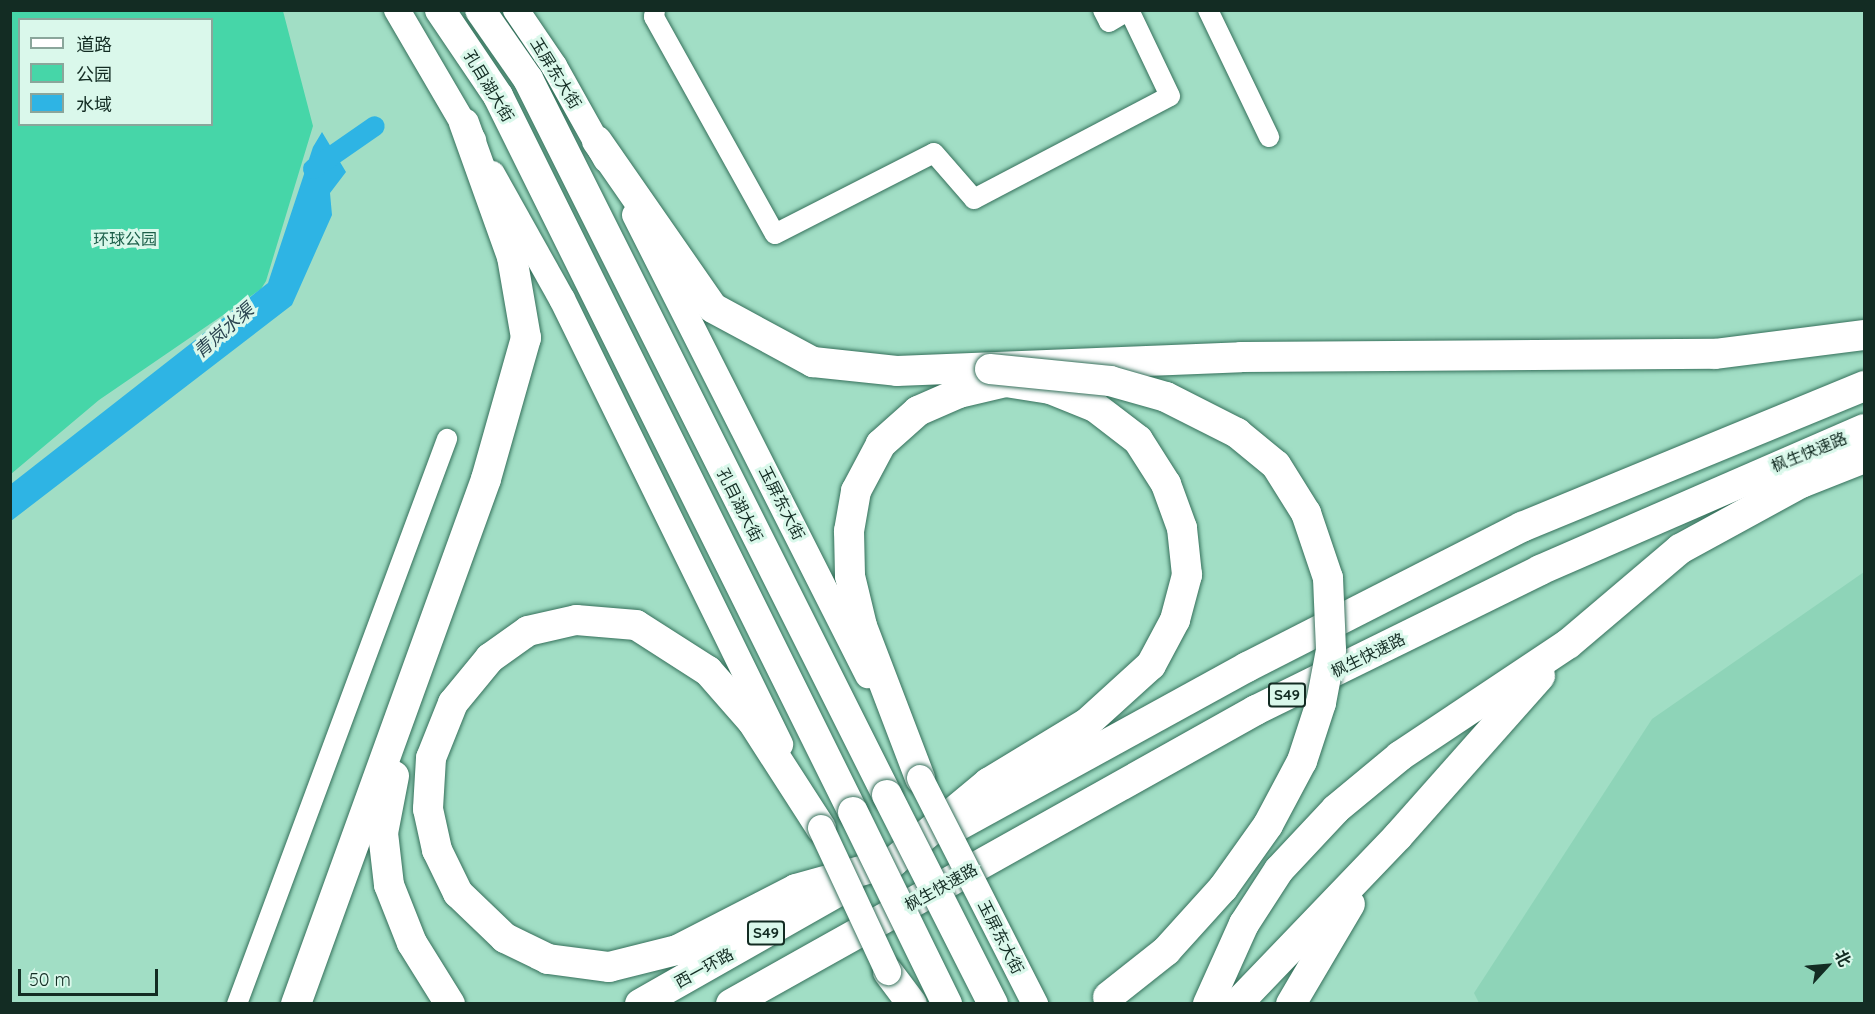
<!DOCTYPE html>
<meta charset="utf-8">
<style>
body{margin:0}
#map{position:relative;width:1875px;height:1014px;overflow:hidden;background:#a1dec5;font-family:Quicksand,"Noto Sans SC",sans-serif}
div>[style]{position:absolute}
.built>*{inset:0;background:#8ed4b8}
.green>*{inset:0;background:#46d6a8}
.water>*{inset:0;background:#2eb4e4}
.canal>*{height:20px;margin:-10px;padding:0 10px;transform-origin:10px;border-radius:10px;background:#2eb4e4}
.roads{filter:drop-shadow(0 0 2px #35705b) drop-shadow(0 0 2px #35705b)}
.minor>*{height:20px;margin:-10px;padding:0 10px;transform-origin:10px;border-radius:10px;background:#fff}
.major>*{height:26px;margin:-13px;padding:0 13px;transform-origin:13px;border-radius:13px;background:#fff}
.highway>*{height:30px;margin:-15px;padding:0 15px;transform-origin:15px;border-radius:15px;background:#fff}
.bridges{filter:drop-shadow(0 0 2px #35705b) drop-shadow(0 0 2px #35705b)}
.major-bridge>*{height:26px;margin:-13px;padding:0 13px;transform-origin:13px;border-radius:13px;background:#fff}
.highway-bridge>*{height:30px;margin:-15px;padding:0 15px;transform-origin:15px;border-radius:15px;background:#fff}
span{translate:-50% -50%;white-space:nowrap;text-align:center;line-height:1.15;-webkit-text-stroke:6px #daf8eb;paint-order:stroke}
.shield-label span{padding:2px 4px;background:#daf8eb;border:2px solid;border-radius:4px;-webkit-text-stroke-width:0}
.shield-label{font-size:15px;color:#132c23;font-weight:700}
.street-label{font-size:16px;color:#132c23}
.park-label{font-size:16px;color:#1b5e49}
.water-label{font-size:18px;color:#2b4551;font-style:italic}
.frame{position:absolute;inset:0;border:12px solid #132c23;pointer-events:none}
.legend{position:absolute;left:18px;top:18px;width:195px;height:108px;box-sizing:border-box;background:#daf8eb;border:2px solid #8aa69b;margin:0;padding:8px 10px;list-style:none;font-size:18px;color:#132c23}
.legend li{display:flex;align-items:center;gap:12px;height:30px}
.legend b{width:30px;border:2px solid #8aa69b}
.north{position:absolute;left:1797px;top:936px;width:60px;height:60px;-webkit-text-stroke:4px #daf8eb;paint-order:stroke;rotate:64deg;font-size:16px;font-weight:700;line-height:24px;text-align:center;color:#132c23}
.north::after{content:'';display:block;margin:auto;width:21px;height:27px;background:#132c23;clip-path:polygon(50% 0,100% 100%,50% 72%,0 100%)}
.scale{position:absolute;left:18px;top:969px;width:140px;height:27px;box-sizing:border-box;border:3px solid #132c23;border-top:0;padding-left:8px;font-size:18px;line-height:21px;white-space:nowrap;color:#132c23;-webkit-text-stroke:4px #daf8eb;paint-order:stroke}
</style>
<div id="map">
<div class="built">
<i style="clip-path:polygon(1864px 572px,1864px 1003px,1479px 1003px,1474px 993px,1652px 719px)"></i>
</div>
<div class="green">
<i style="clip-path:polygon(evenodd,11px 10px,283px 11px,313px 126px,266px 281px,261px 289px,99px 400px,11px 474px,11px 10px,20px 20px,212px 20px,212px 124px,20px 124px,20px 20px)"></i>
</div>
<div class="water">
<i style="clip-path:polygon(322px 132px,346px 172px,330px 193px,332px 215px,292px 305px,11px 521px,11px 484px,268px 283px,313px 147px)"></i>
</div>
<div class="canal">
<i style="left:313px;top:169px;width:75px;rotate:-34.7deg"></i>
</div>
<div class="roads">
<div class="minor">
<i style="left:655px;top:10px;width:7px;rotate:98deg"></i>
<i style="left:654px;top:17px;width:248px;rotate:60.9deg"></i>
<i style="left:775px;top:234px;width:178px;rotate:-27deg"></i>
<i style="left:934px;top:153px;width:61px;rotate:49deg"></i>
<i style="left:974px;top:199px;width:221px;rotate:-27.7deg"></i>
<i style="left:1170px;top:96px;width:95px;rotate:-115.5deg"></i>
<i style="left:1103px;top:10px;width:13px;rotate:63deg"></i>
<i style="left:1109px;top:22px;width:23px;rotate:-31deg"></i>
<i style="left:1208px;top:10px;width:141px;rotate:64.3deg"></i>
<i style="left:237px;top:1004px;width:603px;rotate:-69.61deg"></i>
</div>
<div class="major">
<i style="left:397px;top:10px;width:151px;rotate:59.7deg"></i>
<i style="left:516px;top:10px;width:68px;rotate:55.8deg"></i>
<i style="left:554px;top:66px;width:107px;rotate:60.8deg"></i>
<i style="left:492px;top:174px;width:143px;rotate:60.8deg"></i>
<i style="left:562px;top:299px;width:496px;rotate:63.9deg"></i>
<i style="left:635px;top:215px;width:516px;rotate:63.14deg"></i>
</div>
<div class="highway">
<i style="left:440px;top:10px;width:104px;rotate:56deg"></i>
<i style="left:498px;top:96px;width:799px;rotate:63.63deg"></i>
<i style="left:480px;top:10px;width:84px;rotate:55.2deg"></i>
<i style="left:528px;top:79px;width:801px;rotate:63.37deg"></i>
<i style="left:597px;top:141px;width:203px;rotate:55.2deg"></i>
<i style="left:713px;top:308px;width:114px;rotate:28.4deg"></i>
<i style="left:813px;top:362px;width:84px;rotate:6.1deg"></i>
<i style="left:897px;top:371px;width:344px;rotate:-2.3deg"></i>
<i style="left:1241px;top:357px;width:474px;rotate:-0.4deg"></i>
<i style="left:1715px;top:354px;width:150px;rotate:-7.3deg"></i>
<i style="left:394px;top:776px;width:58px;rotate:100.9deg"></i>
<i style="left:383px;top:833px;width:52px;rotate:83.4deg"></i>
<i style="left:389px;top:885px;width:62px;rotate:68.4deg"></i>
<i style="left:412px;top:943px;width:72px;rotate:58.1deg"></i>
<i style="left:956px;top:827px;width:332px;rotate:-28.8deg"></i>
<i style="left:1247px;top:667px;width:309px;rotate:-27deg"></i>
<i style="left:1522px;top:527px;width:370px;rotate:-22.4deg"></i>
<i style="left:821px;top:828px;width:127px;rotate:-122.8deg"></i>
<i style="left:752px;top:721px;width:67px;rotate:-131.3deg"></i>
<i style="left:708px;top:671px;width:85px;rotate:-147.4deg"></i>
<i style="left:636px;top:625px;width:60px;rotate:-175.2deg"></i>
<i style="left:576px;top:620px;width:49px;rotate:167.1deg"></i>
<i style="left:528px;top:631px;width:47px;rotate:144.6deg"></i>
<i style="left:490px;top:658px;width:58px;rotate:129.4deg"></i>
<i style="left:453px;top:703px;width:59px;rotate:111.8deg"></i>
<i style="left:431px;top:758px;width:51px;rotate:93.4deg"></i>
<i style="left:428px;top:809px;width:42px;rotate:77.6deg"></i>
<i style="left:437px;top:850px;width:48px;rotate:64deg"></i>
<i style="left:458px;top:893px;width:65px;rotate:43.8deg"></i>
<i style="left:505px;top:938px;width:48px;rotate:26deg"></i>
<i style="left:548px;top:959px;width:62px;rotate:7.5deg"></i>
<i style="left:609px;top:967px;width:70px;rotate:-14deg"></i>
<i style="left:677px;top:950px;width:134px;rotate:-27.1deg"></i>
<i style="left:796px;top:889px;width:101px;rotate:-15.6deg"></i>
<i style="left:893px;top:862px;width:124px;rotate:-39.7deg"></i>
<i style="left:988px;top:783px;width:116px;rotate:-31.2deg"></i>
<i style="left:1087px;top:723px;width:86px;rotate:-42.2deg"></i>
<i style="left:1151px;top:665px;width:51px;rotate:-61.9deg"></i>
<i style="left:1175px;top:620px;width:47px;rotate:-75.1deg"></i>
<i style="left:1187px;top:575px;width:47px;rotate:-96.1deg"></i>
<i style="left:1182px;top:528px;width:47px;rotate:-110deg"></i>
<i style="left:1166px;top:484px;width:52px;rotate:-122.5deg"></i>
<i style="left:1138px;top:440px;width:54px;rotate:-142.5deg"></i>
<i style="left:1095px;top:407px;width:48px;rotate:-158.2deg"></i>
<i style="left:1050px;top:389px;width:45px;rotate:-171deg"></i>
<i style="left:1006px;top:382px;width:48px;rotate:166.8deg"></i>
<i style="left:959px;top:393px;width:45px;rotate:156.3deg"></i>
<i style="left:918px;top:411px;width:50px;rotate:138.3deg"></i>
<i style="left:881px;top:444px;width:53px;rotate:118deg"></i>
<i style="left:856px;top:491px;width:41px;rotate:99.9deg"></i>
<i style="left:849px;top:531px;width:45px;rotate:88.7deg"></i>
<i style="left:850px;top:576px;width:51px;rotate:76.5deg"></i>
<i style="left:862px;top:626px;width:163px;rotate:69.1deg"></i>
<i style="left:888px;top:972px;width:40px;rotate:53deg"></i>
<i style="left:296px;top:1004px;width:558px;rotate:-70.1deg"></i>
<i style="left:486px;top:479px;width:147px;rotate:-74.2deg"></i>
<i style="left:526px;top:338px;width:82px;rotate:-99.8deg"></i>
<i style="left:512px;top:257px;width:142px;rotate:-109.7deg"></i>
<i style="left:640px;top:1004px;width:239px;rotate:-29.6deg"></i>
<i style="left:731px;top:1004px;width:602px;rotate:-29.25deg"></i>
<i style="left:1256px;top:710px;width:317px;rotate:-26.2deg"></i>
<i style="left:1540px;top:570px;width:353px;rotate:-23.5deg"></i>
<i style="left:1208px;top:1004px;width:88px;rotate:-65.8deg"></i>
<i style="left:1244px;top:924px;width:64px;rotate:-57.1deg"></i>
<i style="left:1279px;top:870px;width:83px;rotate:-46.9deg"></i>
<i style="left:1336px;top:809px;width:83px;rotate:-39.6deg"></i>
<i style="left:1400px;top:756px;width:202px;rotate:-33.7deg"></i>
<i style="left:1568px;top:644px;width:147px;rotate:-40.3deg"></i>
<i style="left:1680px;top:549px;width:138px;rotate:-28.6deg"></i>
<i style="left:1801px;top:483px;width:68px;rotate:-21.6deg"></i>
<i style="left:1237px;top:1004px;width:233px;rotate:-46.2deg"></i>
<i style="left:1398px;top:836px;width:214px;rotate:-48.4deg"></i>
<i style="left:1291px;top:1004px;width:116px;rotate:-59.5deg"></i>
</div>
</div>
<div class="bridges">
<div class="major-bridge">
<i style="left:920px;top:778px;width:254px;rotate:63deg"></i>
<i style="left:821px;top:828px;width:159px;rotate:65deg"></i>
</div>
<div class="highway-bridge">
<i style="left:990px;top:369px;width:121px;rotate:5.7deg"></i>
<i style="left:1110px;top:381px;width:58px;rotate:15.9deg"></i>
<i style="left:1166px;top:397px;width:80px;rotate:26.9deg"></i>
<i style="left:1237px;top:433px;width:50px;rotate:39.4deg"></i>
<i style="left:1276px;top:465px;width:57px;rotate:58deg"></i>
<i style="left:1306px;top:513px;width:69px;rotate:71.3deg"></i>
<i style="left:1328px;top:578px;width:72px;rotate:87.6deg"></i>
<i style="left:1331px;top:650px;width:54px;rotate:100.7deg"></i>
<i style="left:1321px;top:703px;width:61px;rotate:108.1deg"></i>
<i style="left:1302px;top:761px;width:72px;rotate:118deg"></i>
<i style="left:1268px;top:825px;width:77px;rotate:125.5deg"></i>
<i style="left:1223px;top:888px;width:85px;rotate:132.1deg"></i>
<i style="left:1166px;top:951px;width:74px;rotate:141.6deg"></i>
<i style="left:887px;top:795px;width:234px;rotate:63.1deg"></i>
<i style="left:853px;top:812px;width:214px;rotate:63.9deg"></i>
</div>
</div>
<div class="shield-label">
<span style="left:1287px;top:695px">S49</span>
<span style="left:766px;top:933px">S49</span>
</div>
<div class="street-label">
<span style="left:556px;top:73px;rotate:58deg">玉屏东大街</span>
<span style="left:489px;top:86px;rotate:59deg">孔目湖大街</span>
<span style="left:1809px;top:452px;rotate:-22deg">枫生快速路</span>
<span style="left:782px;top:503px;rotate:63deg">玉屏东大街</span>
<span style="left:740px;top:505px;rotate:63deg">孔目湖大街</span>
<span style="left:1368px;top:655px;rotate:-26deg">枫生快速路</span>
<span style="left:941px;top:887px;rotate:-29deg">枫生快速路</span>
<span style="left:1001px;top:937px;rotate:63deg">玉屏东大街</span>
<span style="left:704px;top:968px;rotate:-29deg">西一环路</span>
</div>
<div class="park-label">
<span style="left:125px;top:239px">环球公园</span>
</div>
<div class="water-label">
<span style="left:224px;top:331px;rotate:-41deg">青岚水渠</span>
</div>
<div class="frame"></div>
<ul class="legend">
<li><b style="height:8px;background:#fff"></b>道路</li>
<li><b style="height:16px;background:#46d6a8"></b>公园</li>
<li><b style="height:16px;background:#2eb4e4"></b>水域</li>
</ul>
<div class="north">北</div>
<div class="scale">50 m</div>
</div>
